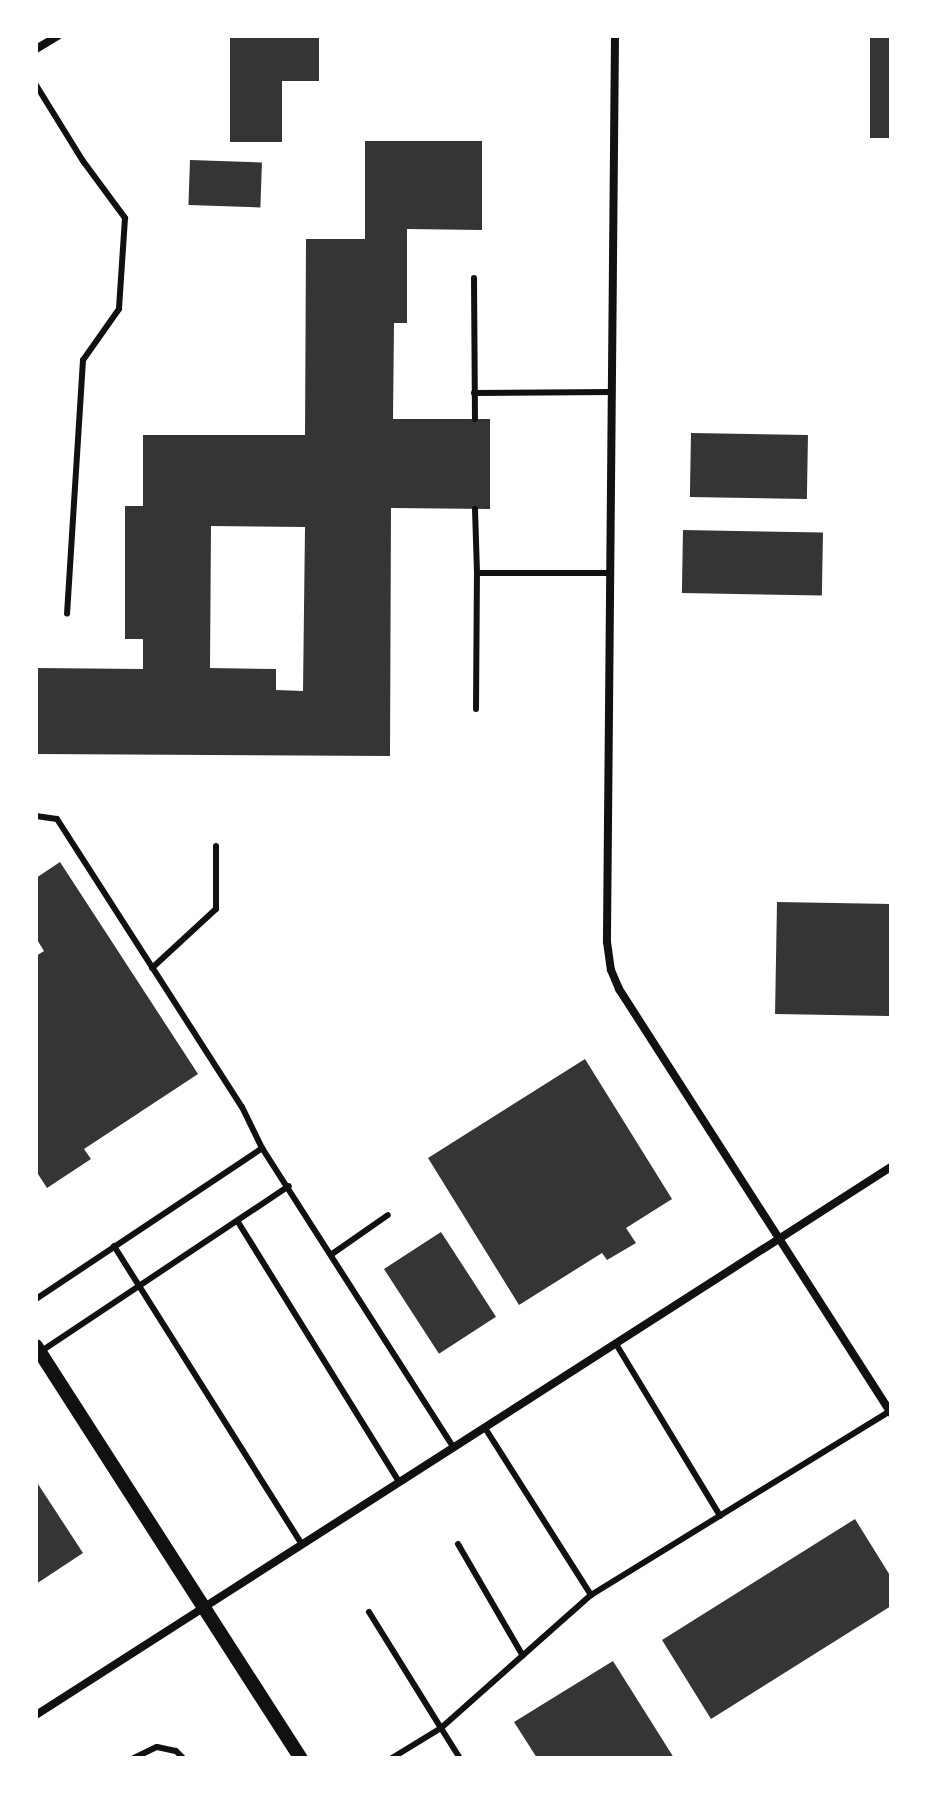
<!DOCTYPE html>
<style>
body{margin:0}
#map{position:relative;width:927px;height:1794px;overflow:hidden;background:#fff;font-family:"Exo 2",sans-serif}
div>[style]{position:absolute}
.building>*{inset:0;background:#353535;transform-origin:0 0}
.service>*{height:6px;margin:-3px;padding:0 3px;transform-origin:3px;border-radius:3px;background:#111}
.minor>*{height:8px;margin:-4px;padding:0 4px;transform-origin:4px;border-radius:4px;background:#111}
.tertiary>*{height:14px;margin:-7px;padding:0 7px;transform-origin:7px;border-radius:7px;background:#111}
span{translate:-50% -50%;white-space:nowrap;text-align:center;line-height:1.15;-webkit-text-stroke:8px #fff;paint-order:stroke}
.frame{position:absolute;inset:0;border:38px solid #fff;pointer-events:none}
</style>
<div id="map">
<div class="building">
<i style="clip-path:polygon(230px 36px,319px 36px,319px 81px,282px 81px,282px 142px,230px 142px)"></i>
<i style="left:870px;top:36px;width:21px;height:102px"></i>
<i style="clip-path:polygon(evenodd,365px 141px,482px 141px,482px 230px,407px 229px,407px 323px,394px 323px,393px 419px,490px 419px,490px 509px,391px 508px,390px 756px,36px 754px,36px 668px,143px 669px,143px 639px,125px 639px,125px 506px,143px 506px,143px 435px,305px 435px,306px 239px,365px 239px,365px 141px,211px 526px,305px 527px,303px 691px,276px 690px,276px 669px,210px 668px,211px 526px)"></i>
<i style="left:190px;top:160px;width:72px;height:45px;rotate:2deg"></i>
<i style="left:691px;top:433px;width:117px;height:64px;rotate:1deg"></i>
<i style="left:683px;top:530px;width:140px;height:63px;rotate:1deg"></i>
<i style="clip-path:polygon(60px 862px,198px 1074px,84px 1149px,91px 1159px,47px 1188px,36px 1171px,36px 956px,44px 951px,36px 938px,36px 878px)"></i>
<i style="left:777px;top:902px;width:114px;height:112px;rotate:1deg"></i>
<i style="clip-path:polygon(585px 1059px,672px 1199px,626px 1228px,636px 1243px,607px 1260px,602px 1253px,519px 1305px,428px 1158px)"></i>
<i style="left:441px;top:1232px;width:101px;height:68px;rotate:57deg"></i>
<i style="clip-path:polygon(36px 1481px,83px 1553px,36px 1584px)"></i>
<i style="clip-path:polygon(855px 1519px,891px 1577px,891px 1606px,711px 1719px,662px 1640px)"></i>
<i style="clip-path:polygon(613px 1661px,674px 1758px,537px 1758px,514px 1722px)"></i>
</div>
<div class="service">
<i style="left:36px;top:85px;width:89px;rotate:58.3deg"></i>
<i style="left:83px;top:161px;width:71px;rotate:53.6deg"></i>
<i style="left:125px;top:218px;width:91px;rotate:93.8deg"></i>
<i style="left:119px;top:309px;width:62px;rotate:125.2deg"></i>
<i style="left:83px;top:360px;width:254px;rotate:93.6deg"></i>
<i style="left:474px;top:278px;width:141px;rotate:89.6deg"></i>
<i style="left:474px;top:393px;width:137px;rotate:-0.4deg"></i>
<i style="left:475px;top:509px;width:64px;rotate:88.2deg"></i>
<i style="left:476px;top:709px;width:136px;rotate:-89.6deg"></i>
<i style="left:477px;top:573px;width:133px"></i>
<i style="left:36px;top:816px;width:21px;rotate:8deg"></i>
<i style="left:57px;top:819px;width:342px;rotate:57.3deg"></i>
<i style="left:242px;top:1107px;width:46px;rotate:64deg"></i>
<i style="left:152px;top:968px;width:87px;rotate:-42.7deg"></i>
<i style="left:216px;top:909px;width:63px;rotate:-90deg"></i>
<i style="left:238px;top:1222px;width:306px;rotate:58.2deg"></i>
<i style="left:114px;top:1246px;width:352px;rotate:57.8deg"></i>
<i style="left:332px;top:1254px;width:68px;rotate:-34.9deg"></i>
<i style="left:36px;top:1299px;width:272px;rotate:-33.7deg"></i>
<i style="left:262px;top:1148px;width:356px;rotate:57.4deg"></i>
<i style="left:616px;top:1344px;width:201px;rotate:58.8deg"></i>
<i style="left:40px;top:1352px;width:299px;rotate:-33.7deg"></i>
<i style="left:485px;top:1428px;width:198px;rotate:57.6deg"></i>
<i style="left:458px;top:1544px;width:129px;rotate:59.9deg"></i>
<i style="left:369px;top:1612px;width:137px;rotate:58.2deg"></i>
<i style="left:441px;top:1728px;width:200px;rotate:-41.6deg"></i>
<i style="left:591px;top:1595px;width:351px;rotate:-31.6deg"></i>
<i style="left:134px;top:1758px;width:25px;rotate:-26deg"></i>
<i style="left:157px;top:1747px;width:19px;rotate:12deg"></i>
<i style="left:176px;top:1751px;width:10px;rotate:45deg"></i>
<i style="left:392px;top:1758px;width:57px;rotate:-31.5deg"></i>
<i style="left:441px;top:1728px;width:36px;rotate:58deg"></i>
</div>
<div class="minor">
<i style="left:615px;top:36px;width:906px;rotate:90.51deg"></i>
<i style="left:607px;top:942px;width:28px;rotate:82deg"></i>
<i style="left:611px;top:970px;width:21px;rotate:67deg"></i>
<i style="left:619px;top:989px;width:504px;rotate:57.32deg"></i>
<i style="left:36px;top:49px;width:26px;rotate:-31deg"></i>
<i style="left:36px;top:1715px;width:1016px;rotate:-32.66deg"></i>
</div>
<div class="tertiary">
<i style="left:36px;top:1346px;width:490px;rotate:57.3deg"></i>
</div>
<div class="frame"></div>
</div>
